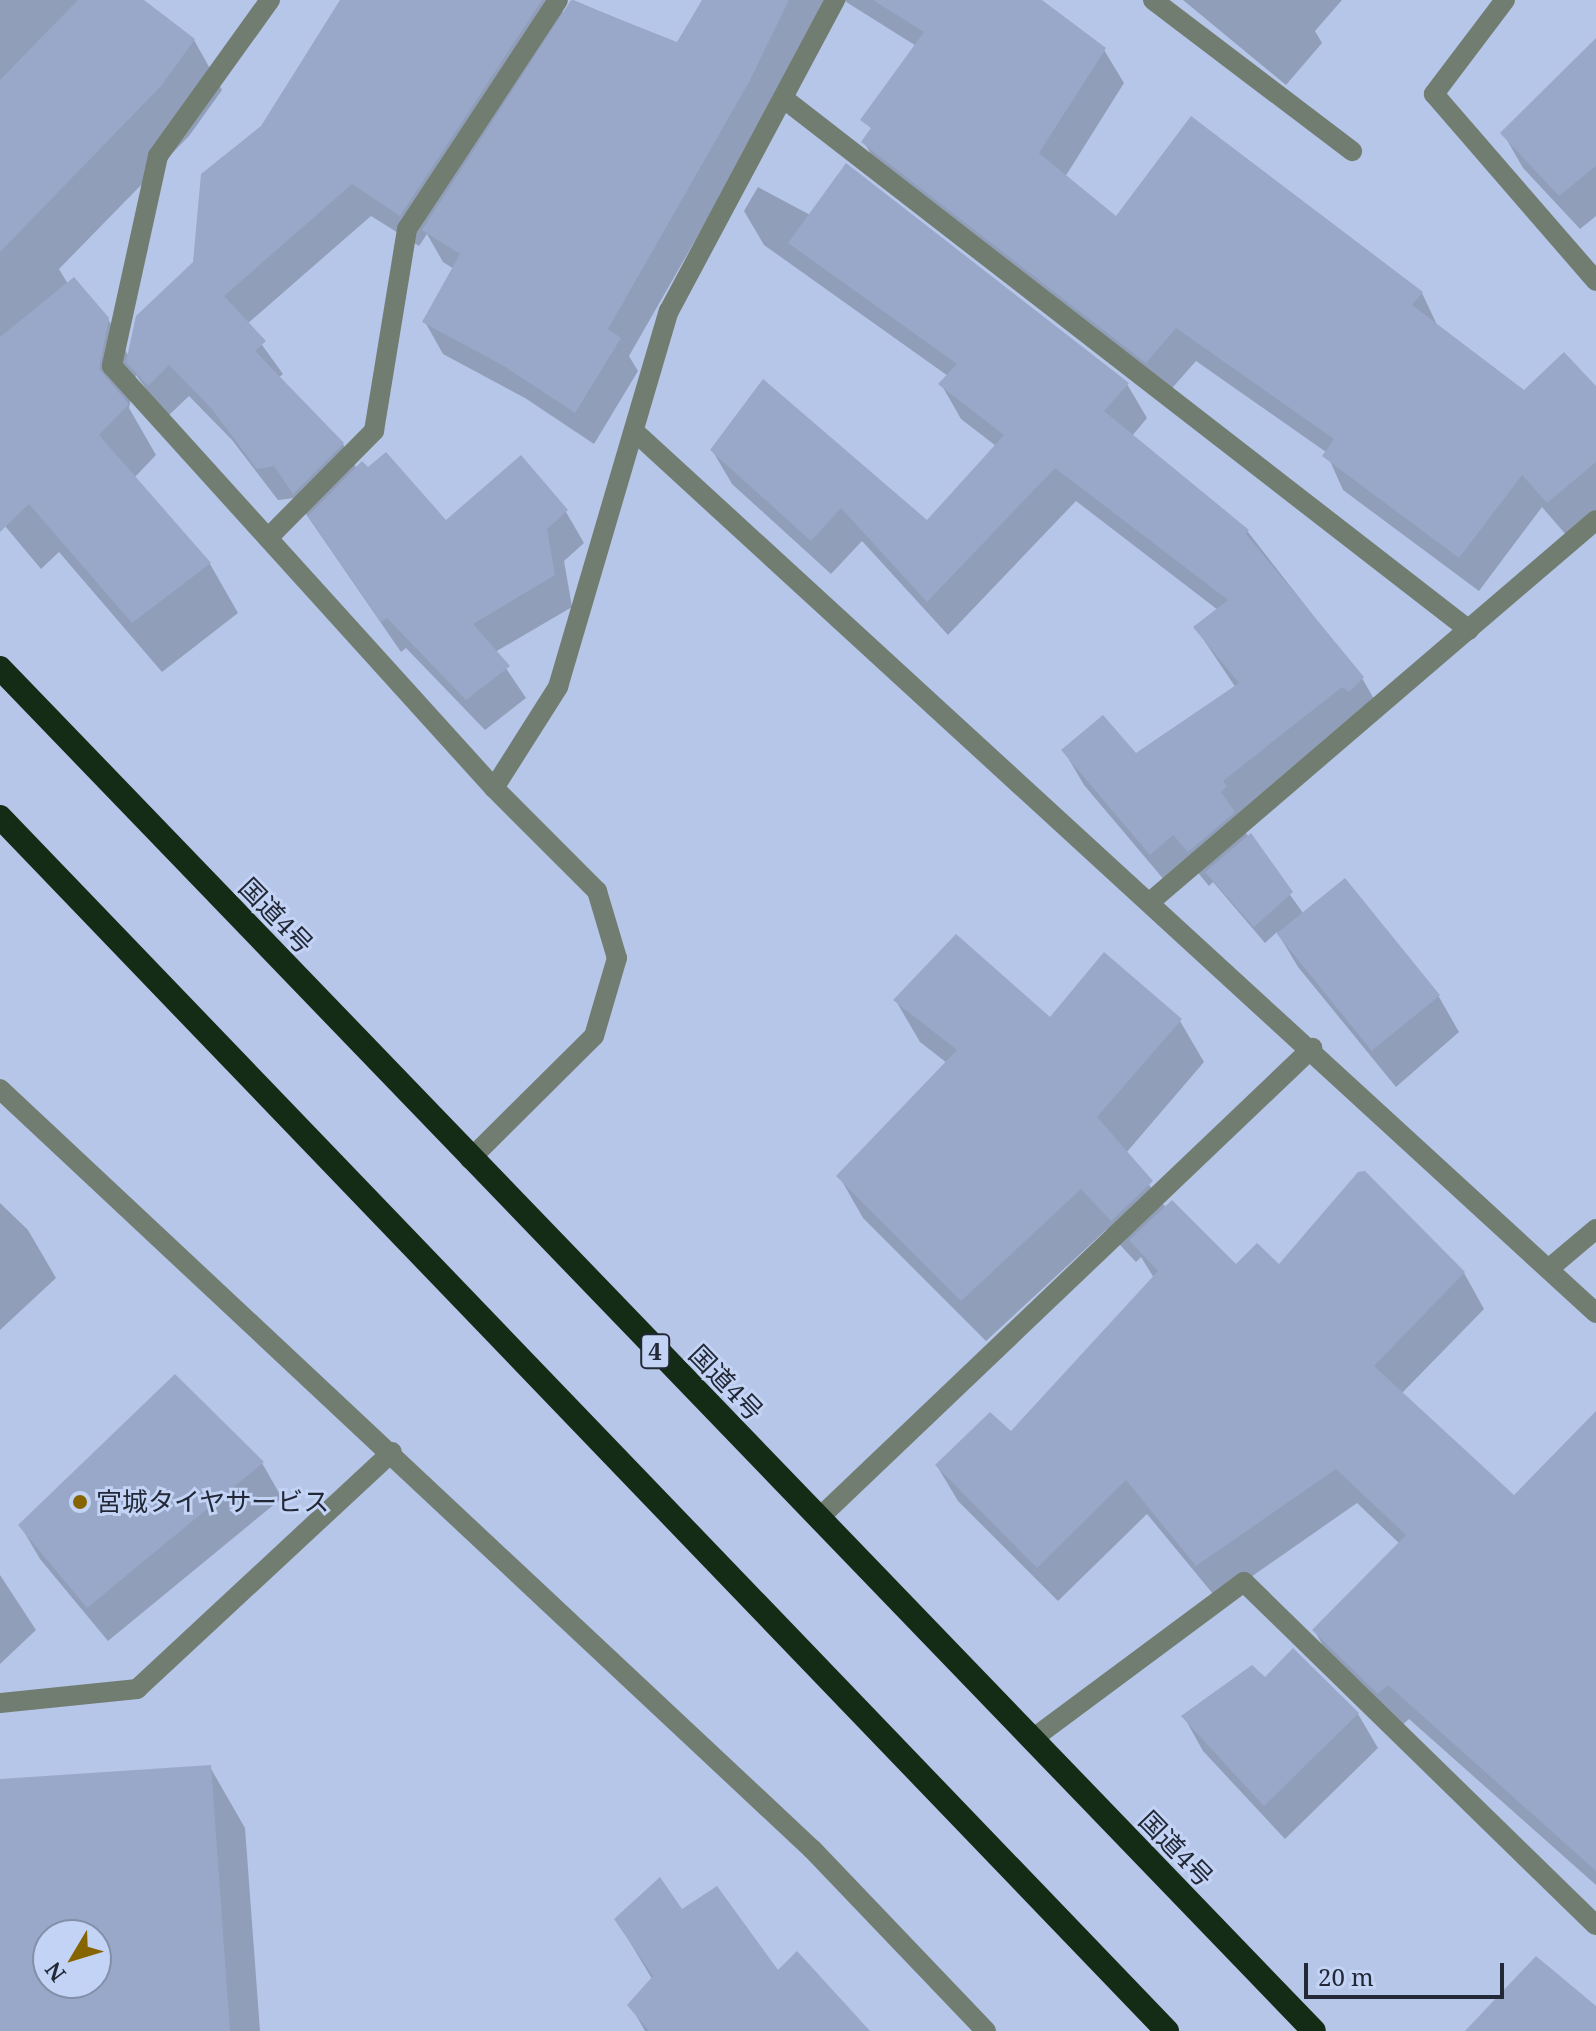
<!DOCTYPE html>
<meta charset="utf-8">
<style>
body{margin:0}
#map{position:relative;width:1596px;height:2031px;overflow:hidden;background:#b6c6e8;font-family:"Noto Serif","Noto Sans JP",serif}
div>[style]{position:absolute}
.shadow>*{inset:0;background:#0003}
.building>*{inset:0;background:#99a8c9;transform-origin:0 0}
.minor>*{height:20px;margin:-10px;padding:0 10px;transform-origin:10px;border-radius:10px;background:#717d71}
.highway>*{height:24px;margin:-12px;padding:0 12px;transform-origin:12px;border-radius:12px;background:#142c16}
.dots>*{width:22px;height:22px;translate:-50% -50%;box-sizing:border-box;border:4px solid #c3d3f5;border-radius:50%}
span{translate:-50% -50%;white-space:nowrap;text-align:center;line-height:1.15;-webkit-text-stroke:6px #c3d3f5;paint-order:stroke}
.shield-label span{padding:2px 6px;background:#c3d3f5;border:2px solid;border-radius:6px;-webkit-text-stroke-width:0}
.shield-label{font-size:24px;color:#222835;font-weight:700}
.street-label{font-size:26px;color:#222835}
.poi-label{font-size:26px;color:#222835}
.left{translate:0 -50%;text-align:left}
.north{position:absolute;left:32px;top:1919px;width:80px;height:80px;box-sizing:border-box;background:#c3d3f5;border:2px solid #838fa8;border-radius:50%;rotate:232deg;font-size:22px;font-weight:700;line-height:32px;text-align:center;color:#222835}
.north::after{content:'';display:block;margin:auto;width:28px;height:36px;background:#866400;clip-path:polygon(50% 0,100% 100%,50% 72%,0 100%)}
.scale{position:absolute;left:1304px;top:1963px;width:200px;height:36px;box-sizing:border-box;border:4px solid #222835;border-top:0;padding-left:10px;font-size:24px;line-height:28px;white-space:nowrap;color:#222835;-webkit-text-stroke:6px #c3d3f5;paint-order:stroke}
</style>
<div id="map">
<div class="shadow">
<i style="clip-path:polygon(0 0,141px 0,194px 40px,222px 90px,189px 136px,59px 269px,68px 284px,108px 319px,129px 357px,195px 263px,262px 127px,342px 0,556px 0,565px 16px,573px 0,678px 44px,704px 0,824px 0,767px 115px,629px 356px,638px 371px,594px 444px,525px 398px,443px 354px,425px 322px,454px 269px,443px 262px,427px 234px,419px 246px,371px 216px,247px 324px,283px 374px,278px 378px,343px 444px,357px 469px,446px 523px,520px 458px,566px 512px,584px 543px,564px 561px,572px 607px,495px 652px,526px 698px,485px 730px,406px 648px,401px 652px,295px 498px,278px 500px,232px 440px,189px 396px,167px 417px,136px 375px,129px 408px,156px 455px,134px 478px,210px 564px,238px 613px,162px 672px,59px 552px,41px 569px,0 520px)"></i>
<i style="clip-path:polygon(843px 0,964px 0,945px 64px)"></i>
<i style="clip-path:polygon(1020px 0,1039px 0,1104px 50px,1124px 83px,1065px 177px,1116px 219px,1422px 293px,1439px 329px,1525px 393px,1596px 389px,1596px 511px,1567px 536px,1542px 507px,1479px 591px,1343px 490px,1326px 452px,1196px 361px,1166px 395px,884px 177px,864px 142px)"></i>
<i style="clip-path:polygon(1183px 0,1342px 0,1315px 31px,1322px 43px,1286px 85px)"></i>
<i style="clip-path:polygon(1503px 133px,1596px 151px,1596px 216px,1580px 229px,1523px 168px)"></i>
<i style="clip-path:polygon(758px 187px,1127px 384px,1147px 418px,1132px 436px,1248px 532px,1362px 678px,1382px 713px,1241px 826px,1303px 913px,1345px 881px,1439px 997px,1459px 1032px,1396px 1087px,1298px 967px,1277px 932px,1265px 943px,1213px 882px,1209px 886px,1194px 868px,1171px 888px,1084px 785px,1064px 751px,1135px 756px,1236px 688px,1195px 627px,1218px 610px,1076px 501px,948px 635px,862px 541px,831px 574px,732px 484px,712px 450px,927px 522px,996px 446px,961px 419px,941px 384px,948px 376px,764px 245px,744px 211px)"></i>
<i style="clip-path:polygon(896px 1001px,1050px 1020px,1180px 1021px,1204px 1062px,1126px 1153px,1166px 1208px,1236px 1266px,1464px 1273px,1484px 1309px,1401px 1394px,1514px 1498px,1596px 1414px,1596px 1885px,1409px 1719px,1399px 1728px,1334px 1665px,1314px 1630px,1400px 1544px,1357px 1503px,1218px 1600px,1147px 1514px,1058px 1601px,958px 1501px,937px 1466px,1011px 1434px,1154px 1278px,1141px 1257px,1136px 1262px,1106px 1230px,986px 1341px,863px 1218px,839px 1176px,947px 1063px,920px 1042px)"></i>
<i style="clip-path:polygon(0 1203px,28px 1230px,56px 1278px,0 1330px)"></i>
<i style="clip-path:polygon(262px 1463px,282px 1498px,108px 1641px,40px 1559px,20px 1525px)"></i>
<i style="clip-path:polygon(0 1575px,36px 1630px,0 1664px)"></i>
<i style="clip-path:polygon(1265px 1679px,1358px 1714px,1378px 1748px,1285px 1839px,1203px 1751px,1184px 1717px)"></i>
<i style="clip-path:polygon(evenodd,210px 1767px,245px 1828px,260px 2031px,0 2031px,0 1781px,210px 1767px,48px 1935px,96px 1935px,96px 1983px,48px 1983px,48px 1935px)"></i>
<i style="clip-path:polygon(616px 1919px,778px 1973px,867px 2031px,645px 2031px,630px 2005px,652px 1979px)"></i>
</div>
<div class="building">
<i style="clip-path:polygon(78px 0,144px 0,195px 39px,161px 86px,0 252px,0 80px)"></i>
<i style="clip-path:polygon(340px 0,542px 0,400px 216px,352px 184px,224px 296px,266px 341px,255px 351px,344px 443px,293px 494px,274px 466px,257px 469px,211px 408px,169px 365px,148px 386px,126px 362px,136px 316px,193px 262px,201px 174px,261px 126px)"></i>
<i style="clip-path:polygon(571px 0,677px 42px,702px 0,789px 0,749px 82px,608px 329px,621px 338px,575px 413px,504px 366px,422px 322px,460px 254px,422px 230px)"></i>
<i style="clip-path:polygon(873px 0,1042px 0,1106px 48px,1039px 153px,1116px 216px,1191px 116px,1423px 292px,1412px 305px,1524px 390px,1564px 352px,1596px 386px,1596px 462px,1547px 503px,1522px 475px,1459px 558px,1322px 456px,1334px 439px,1176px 328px,1146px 363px,861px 142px,871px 128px,860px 120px,924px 32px)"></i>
<i style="clip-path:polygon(1596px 38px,1596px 166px,1559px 196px,1500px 133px)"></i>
<i style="clip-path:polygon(846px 163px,1129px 383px,1104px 411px,1249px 530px,1246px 534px,1364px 677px,1349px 692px,1342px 687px,1223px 781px,1227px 786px,1221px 792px,1235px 812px,1188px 852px,1173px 835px,1150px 855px,1061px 750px,1103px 715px,1136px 753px,1239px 683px,1193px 627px,1228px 600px,1055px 468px,927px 602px,841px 508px,811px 541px,710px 450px,763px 379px,927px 520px,1004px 435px,938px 384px,957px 364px,788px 243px)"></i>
<i style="clip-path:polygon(74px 277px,109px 318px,99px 369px,129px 404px,99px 435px,211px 563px,132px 623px,29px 504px,0 532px,0 337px)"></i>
<i style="clip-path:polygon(386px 452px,446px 520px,521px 455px,568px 510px,547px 529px,555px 575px,473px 624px,510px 666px,466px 700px,387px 618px,381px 622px,308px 516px,362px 461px,368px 467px)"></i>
<i style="clip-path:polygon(1251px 833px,1293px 892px,1254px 927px,1205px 872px)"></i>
<i style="left:1345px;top:878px;width:151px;height:88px;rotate:51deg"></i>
<i style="clip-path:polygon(956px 934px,1050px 1017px,1104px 952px,1182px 1019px,1097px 1117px,1153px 1181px,1111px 1221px,1081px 1189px,961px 1301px,836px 1176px,957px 1050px,893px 1000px)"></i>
<i style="clip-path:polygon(1365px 1171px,1465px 1272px,1374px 1366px,1514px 1495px,1596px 1411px,1596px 1871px,1388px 1685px,1378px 1694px,1312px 1630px,1406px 1535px,1336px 1469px,1196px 1566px,1126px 1480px,1037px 1568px,935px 1465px,990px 1412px,1011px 1431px,1158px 1271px,1129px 1240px,1172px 1200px,1236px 1264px,1257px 1243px,1279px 1264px,1358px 1172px)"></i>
<i style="clip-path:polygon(175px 1374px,264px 1462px,87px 1608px,18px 1525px)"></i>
<i style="clip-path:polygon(1293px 1648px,1359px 1713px,1264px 1806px,1181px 1716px,1252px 1665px,1265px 1677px)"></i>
<i style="clip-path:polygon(evenodd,211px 1765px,230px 2031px,0 2031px,0 1779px,211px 1765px,48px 1935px,96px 1935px,96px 1983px,48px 1983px,48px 1935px)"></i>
<i style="clip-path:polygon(660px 1877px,682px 1909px,717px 1886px,778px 1970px,797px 1951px,870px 2031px,649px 2031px,627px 2005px,653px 1976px,614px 1919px)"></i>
<i style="clip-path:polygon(1536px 1956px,1596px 2006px,1596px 2031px,1465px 2031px)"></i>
</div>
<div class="minor">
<i style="left:270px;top:0;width:192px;rotate:125.7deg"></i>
<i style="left:158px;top:156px;width:215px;rotate:102.4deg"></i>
<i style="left:112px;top:366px;width:569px;rotate:47.85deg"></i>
<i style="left:494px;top:788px;width:146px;rotate:45deg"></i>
<i style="left:597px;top:891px;width:70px;rotate:73.4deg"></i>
<i style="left:617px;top:958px;width:81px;rotate:106.4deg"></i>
<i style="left:594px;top:1036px;width:175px;rotate:135.2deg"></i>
<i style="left:1153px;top:0;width:250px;rotate:37.2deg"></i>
<i style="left:1505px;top:0;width:118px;rotate:127.1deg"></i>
<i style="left:1434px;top:94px;width:247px;rotate:49.1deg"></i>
<i style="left:783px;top:98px;width:868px;rotate:37.79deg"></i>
<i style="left:634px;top:431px;width:1305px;rotate:42.52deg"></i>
<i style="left:268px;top:538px;width:151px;rotate:-45.3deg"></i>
<i style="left:374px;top:431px;width:205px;rotate:-80.7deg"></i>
<i style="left:407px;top:229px;width:274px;rotate:-56.6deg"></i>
<i style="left:494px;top:788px;width:120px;rotate:-57.6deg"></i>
<i style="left:558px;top:687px;width:392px;rotate:-73.6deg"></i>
<i style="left:669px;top:311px;width:353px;rotate:-61.9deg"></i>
<i style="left:1150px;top:902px;width:587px;rotate:-40.58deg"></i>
<i style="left:0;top:1089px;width:1112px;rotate:43.11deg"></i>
<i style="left:812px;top:1849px;width:252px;rotate:46.3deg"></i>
<i style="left:1551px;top:1267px;width:59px;rotate:-40.2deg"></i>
<i style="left:818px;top:1519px;width:683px;rotate:-43.63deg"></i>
<i style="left:0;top:1703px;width:138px;rotate:-5.8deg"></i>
<i style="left:137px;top:1689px;width:348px;rotate:-42.9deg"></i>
<i style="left:1031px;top:1740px;width:265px;rotate:-36.6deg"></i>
<i style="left:1244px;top:1582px;width:491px;rotate:44.3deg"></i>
</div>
<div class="highway">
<i style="left:0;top:668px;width:1893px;rotate:46.05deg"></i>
<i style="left:0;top:817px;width:1684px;rotate:46.13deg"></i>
</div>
<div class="dots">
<i style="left:80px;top:1502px;background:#866400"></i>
</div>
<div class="shield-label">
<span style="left:655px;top:1351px">4</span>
</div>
<div class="street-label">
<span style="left:276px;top:916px;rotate:46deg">国道4号</span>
<span style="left:726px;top:1383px;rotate:46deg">国道4号</span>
<span style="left:1176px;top:1849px;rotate:46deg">国道4号</span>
</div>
<div class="poi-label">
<span class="left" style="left:96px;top:1502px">宮城タイヤサービス</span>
</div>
<div class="north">N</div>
<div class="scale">20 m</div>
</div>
